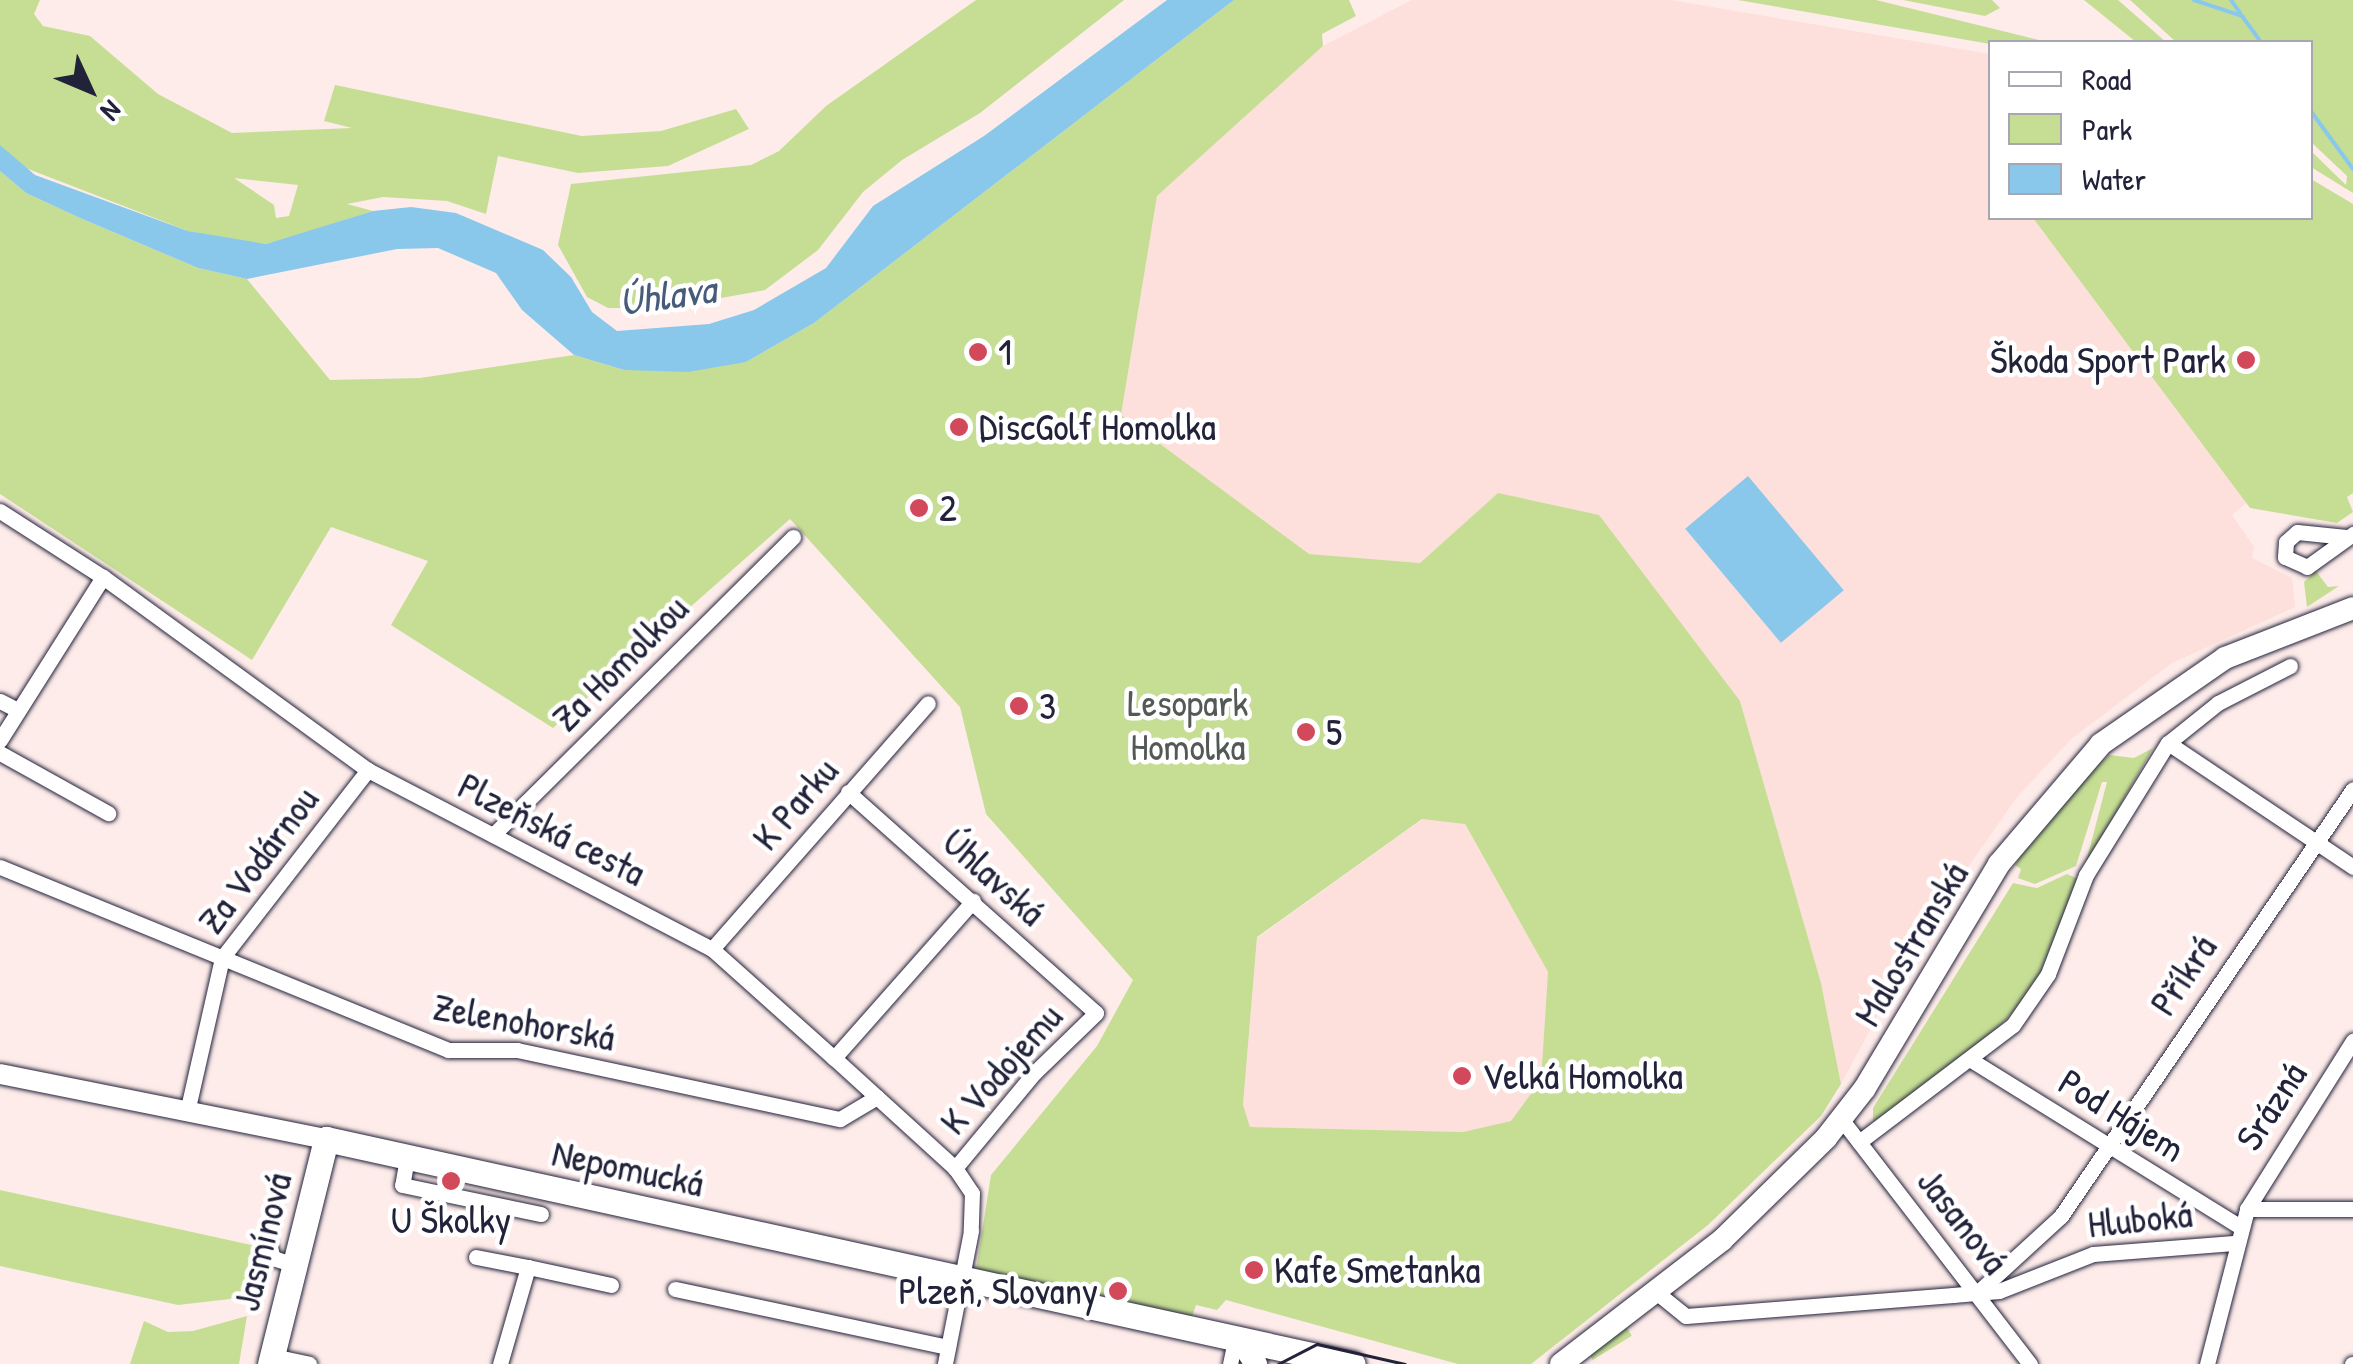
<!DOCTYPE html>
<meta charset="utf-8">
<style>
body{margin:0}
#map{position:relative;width:2353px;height:1364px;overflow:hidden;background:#feecea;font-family:"Patrick Hand",sans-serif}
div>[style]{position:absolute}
.built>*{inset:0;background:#fddfdb}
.green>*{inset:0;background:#c6de94;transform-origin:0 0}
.water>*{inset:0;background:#8ac8eb;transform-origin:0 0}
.stream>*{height:4px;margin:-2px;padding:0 2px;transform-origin:2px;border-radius:2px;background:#8ac8eb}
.roads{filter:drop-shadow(0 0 2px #22223b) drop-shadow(0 0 2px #22223b)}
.minor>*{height:15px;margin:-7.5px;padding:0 7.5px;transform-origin:7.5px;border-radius:7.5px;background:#fff}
.tertiary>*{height:20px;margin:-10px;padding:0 10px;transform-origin:10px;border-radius:10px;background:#fff}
.secondary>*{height:22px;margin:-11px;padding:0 11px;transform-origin:11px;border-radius:11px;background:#fff}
.primary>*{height:25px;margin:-12.5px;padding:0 12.5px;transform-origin:12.5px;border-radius:12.5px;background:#fff}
.tram>*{height:2.5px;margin:-1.25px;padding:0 1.25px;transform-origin:1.25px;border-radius:1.25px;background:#22223b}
.dots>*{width:28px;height:28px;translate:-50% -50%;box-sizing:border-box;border:5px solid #fff;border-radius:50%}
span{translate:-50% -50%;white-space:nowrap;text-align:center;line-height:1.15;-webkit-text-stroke:9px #fff;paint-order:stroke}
.poi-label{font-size:38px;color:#22223b}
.left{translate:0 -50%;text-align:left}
.right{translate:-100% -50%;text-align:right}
.street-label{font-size:38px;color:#22223b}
.park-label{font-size:38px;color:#535a56}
.water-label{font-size:40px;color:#465c79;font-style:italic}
.legend{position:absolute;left:1988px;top:40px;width:325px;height:180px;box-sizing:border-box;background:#fff;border:2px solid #a7a7b1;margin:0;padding:12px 18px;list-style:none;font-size:30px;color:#22223b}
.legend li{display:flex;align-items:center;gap:20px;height:50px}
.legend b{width:50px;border:2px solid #a7a7b1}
.north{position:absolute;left:40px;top:40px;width:100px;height:100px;-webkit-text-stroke:8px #fff;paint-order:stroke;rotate:134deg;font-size:28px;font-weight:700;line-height:40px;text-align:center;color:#22223b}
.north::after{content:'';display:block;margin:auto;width:35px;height:45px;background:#22223b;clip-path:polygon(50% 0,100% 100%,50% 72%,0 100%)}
</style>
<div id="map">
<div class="built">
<i style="clip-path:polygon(1412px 0,1670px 0,1990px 54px,1990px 218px,2033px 218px,2246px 503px,2232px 515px,2254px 547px,2252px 558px,2292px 578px,2295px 607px,2172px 663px,2071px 739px,2017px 797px,1922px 933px,1841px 1084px,1821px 983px,1740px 701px,1498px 493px,1420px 563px,1308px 554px,1121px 415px,1157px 196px,1323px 46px)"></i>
<i style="clip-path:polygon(1423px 819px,1464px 823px,1548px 972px,1541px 1080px,1511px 1121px,1463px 1132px,1250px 1127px,1243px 1106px,1257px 938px)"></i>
</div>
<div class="green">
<i style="clip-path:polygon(evenodd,0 0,40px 0,34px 14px,43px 26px,90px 36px,158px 94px,232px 133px,352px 128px,324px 121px,335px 85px,582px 136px,661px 131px,736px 109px,749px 129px,668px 166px,578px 173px,498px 156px,486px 214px,447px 201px,383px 197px,347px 204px,373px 211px,317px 229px,266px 244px,235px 240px,188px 231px,18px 165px,0 145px,0 0,234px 178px,298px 185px,289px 216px,276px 218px,274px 205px,234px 178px)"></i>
<i style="clip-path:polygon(976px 0,1124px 0,980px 113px,902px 160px,863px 192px,818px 250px,765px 290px,666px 308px,608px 308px,587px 297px,558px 245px,571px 184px,751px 165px,779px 151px,826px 106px)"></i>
<i style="clip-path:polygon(evenodd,1234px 0,1349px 0,1356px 16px,1322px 34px,1323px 46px,1157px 196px,1121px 415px,1309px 554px,1420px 563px,1498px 493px,1599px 515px,1740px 701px,1821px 983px,1841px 1084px,1821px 1116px,1708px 1225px,1531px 1364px,1458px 1364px,1226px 1300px,1217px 1310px,1196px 1305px,1192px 1317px,976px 1270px,991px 1175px,1097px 1046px,1133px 980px,986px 814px,960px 707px,790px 519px,553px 728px,391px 625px,428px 561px,331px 527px,252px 660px,0 494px,0 171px,26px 193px,80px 218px,198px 268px,247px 279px,330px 380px,420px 378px,574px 355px,624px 370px,746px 362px,814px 323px,1234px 0,1422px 819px,1465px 824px,1548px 972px,1541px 1080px,1511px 1121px,1463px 1132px,1250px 1127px,1243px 1105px,1257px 937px,1422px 819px)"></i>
<i style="clip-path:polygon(1738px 0,1876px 0,2047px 42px,1990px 44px)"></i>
<i style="clip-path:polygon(1903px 0,1992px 0,2000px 8px,1985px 16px)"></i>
<i style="clip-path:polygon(2084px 0,2118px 0,2166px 42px,2136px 42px)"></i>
<i style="clip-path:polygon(2130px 0,2353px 0,2353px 193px,2311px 167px,2311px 151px,2346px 185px,2347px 176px,2311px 142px,2310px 42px,2176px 42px)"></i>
<i style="clip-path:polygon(2311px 179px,2353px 204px,2353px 493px,2347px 497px,2353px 512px,2337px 523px,2250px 508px,2033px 218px,2310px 218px)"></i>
<i style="clip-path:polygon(2316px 571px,2328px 587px,2339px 586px,2307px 607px,2304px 582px)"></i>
<i style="clip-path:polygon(2153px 748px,2085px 866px,2107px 782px,2102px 782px,2076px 866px,2035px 884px,2018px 878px,2021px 869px,2015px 865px,2029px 840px,2075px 787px,2109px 755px,2134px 758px)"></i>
<i style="clip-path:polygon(2067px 874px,2078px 879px,2036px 983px,2017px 1008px,1985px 1041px,1873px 1122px,1873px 1108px,2013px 883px,2037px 888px)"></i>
<i style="clip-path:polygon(0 1190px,261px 1247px,253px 1272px,258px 1282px,230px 1299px,178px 1305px,0 1266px)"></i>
<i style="clip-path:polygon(247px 1316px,239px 1364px,130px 1364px,144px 1321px,168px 1332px,193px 1331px)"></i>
<i style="left:1627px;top:1328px;width:9px;height:46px;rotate:58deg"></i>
</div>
<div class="water">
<i style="clip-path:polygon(1167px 0,1234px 0,814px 323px,746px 362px,688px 372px,624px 370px,574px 355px,522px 310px,496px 273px,438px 248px,397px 249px,247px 279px,198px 268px,80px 218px,26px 193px,0 171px,0 145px,35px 175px,188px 231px,266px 244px,373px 211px,411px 207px,456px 213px,543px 250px,571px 277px,592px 312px,617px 331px,709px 324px,754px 310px,826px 268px,873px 206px,984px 136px)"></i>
<i style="left:1748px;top:476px;width:149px;height:82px;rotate:50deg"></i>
</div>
<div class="stream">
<i style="left:2194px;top:0;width:51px;rotate:18.4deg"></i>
<i style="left:2242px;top:16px;width:32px;rotate:54deg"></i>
<i style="left:2231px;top:0;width:16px;rotate:55deg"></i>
<i style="left:2310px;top:110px;width:73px;rotate:53.9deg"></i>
</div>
<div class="roads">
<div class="minor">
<i style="left:0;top:511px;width:122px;rotate:32.7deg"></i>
<i style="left:103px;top:577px;width:328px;rotate:36.1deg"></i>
<i style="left:368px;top:770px;width:388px;rotate:27.5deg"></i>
<i style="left:712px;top:949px;width:164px;rotate:41.8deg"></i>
<i style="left:834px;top:1058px;width:164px;rotate:42.3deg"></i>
<i style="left:955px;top:1168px;width:30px;rotate:56deg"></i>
<i style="left:972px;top:1193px;width:38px;rotate:92deg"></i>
<i style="left:971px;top:1231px;width:136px;rotate:101.1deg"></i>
<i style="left:2346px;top:537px;width:49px;rotate:-174.2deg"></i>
<i style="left:2297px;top:532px;width:15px;rotate:138deg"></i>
<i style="left:2286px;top:542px;width:15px;rotate:94deg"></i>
<i style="left:2285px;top:557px;width:24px;rotate:24deg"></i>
<i style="left:2307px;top:567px;width:57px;rotate:-35.7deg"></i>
<i style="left:0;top:701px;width:20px;rotate:27deg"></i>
<i style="left:0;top:740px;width:193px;rotate:-57.7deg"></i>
<i style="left:2168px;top:743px;width:223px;rotate:33.8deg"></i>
<i style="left:0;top:753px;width:124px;rotate:29.1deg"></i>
<i style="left:848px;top:792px;width:332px;rotate:41.7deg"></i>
<i style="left:1096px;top:1013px;width:86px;rotate:135.9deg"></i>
<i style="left:1034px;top:1073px;width:124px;rotate:129.7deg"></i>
<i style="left:493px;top:835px;width:423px;rotate:-44.8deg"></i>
<i style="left:0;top:867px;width:484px;rotate:22.2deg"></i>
<i style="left:448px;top:1050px;width:69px"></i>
<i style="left:517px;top:1050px;width:330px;rotate:12.1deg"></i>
<i style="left:840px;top:1119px;width:43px;rotate:-30.7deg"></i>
<i style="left:712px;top:949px;width:327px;rotate:-48.7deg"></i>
<i style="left:834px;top:1058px;width:210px;rotate:-48.5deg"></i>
<i style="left:1971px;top:1060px;width:315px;rotate:31.8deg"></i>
<i style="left:187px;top:1112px;width:158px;rotate:-77.2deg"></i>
<i style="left:222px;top:958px;width:238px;rotate:-52.2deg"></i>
<i style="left:1842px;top:1120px;width:308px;rotate:52.4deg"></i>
<i style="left:1859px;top:1142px;width:193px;rotate:-37.2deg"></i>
<i style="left:2013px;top:1025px;width:62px;rotate:-55.5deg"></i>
<i style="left:2048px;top:974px;width:106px;rotate:-69deg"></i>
<i style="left:2086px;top:875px;width:155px;rotate:-58.2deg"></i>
<i style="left:2168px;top:743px;width:64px;rotate:-38.7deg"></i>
<i style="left:2218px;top:703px;width:81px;rotate:-27.2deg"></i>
<i style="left:407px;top:1158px;width:27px;rotate:100deg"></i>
<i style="left:402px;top:1185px;width:142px;rotate:11.8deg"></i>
<i style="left:2247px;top:1209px;width:199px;rotate:-57.8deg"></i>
<i style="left:269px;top:1245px;width:14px;rotate:73deg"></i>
<i style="left:273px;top:1258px;width:23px;rotate:18deg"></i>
<i style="left:476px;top:1257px;width:53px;rotate:10.9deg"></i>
<i style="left:528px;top:1267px;width:101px;rotate:106.1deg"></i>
<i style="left:528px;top:1267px;width:85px;rotate:12.2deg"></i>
<i style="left:675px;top:1289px;width:279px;rotate:12deg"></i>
<i style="left:1656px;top:1292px;width:38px;rotate:39deg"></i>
<i style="left:1686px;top:1316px;width:268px;rotate:-4.5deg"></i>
<i style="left:1953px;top:1295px;width:46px;rotate:-5deg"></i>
<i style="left:1999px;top:1291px;width:101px;rotate:-21.5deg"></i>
<i style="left:2093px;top:1254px;width:141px;rotate:-4.5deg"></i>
<i style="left:1977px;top:1293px;width:114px;rotate:-42.5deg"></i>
<i style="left:2061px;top:1216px;width:517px;rotate:-55.63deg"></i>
<i style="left:272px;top:1356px;width:38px;rotate:12deg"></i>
<i style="left:1230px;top:1364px;width:25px;rotate:-78deg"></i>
<i style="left:2207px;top:1364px;width:160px;rotate:-75.5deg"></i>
<i style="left:2247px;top:1209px;width:106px"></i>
<i style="left:2352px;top:1364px;width:1px"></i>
</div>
<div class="tertiary">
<i style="left:0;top:1074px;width:332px;rotate:11.3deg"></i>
</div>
<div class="secondary">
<i style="left:1240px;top:1341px;width:28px;rotate:55deg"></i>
<i style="left:1561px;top:1364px;width:203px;rotate:-37.6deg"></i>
<i style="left:1722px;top:1240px;width:146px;rotate:-44.4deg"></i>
<i style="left:1826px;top:1138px;width:63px;rotate:-52deg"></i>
<i style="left:1865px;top:1088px;width:261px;rotate:-59.1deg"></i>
<i style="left:1999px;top:864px;width:157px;rotate:-49.6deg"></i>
<i style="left:2101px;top:744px;width:151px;rotate:-34.7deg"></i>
<i style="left:2225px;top:658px;width:137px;rotate:-21.3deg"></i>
</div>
<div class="primary">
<i style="left:270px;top:1364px;width:232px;rotate:-76deg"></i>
<i style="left:326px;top:1139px;width:1051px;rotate:12.36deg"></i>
</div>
</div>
<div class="tram">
<i style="left:1278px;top:1364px;width:44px;rotate:-27.1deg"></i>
<i style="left:1317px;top:1344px;width:90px;rotate:12.8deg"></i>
</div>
<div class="dots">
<i style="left:978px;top:352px;background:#d1495b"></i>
<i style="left:2246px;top:360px;background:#d1495b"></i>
<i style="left:959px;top:427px;background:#d1495b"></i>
<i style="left:919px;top:508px;background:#d1495b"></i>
<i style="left:1019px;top:706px;background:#d1495b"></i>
<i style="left:1306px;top:732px;background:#d1495b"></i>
<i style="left:1462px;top:1076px;background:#d1495b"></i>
<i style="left:451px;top:1181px;background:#d1495b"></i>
<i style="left:1254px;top:1270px;background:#d1495b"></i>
<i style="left:1118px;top:1291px;background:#d1495b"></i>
</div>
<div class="poi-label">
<span class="left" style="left:998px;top:352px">1</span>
<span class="right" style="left:2226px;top:360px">Škoda Sport Park</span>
<span class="left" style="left:979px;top:427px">DiscGolf Homolka</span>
<span class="left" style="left:939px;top:508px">2</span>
<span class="left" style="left:1039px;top:706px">3</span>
<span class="left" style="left:1326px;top:732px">5</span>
<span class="left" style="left:1482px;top:1076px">Velká Homolka</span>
<span style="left:451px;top:1220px">U Školky</span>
<span class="left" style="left:1274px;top:1270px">Kafe Smetanka</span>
<span class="right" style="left:1098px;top:1291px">Plzeň, Slovany</span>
</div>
<div class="street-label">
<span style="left:620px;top:663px;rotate:-45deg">Za Homolkou</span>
<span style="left:795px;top:804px;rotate:-49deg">K Parku</span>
<span style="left:552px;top:829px;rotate:27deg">Plzeňská cesta</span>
<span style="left:258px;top:860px;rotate:-53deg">Za Vodárnou</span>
<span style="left:994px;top:877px;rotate:42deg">Úhlavská</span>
<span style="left:1911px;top:944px;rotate:-59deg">Malostranská</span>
<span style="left:2183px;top:975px;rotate:-56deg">Příkrá</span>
<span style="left:524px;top:1022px;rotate:10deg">Zelenohorská</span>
<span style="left:1001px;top:1069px;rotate:-48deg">K Vodojemu</span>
<span style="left:2271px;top:1106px;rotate:-57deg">Srázná</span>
<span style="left:2122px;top:1115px;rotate:32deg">Pod Hájem</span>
<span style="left:628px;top:1168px;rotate:12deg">Nepomucká</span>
<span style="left:2140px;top:1219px;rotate:-6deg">Hluboká</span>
<span style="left:1963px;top:1221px;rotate:52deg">Jasanová</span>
<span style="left:262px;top:1242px;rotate:-76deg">Jasmínová</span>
</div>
<div class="park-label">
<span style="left:1188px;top:725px">Lesopark<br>Homolka</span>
</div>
<div class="water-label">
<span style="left:667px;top:294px;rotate:-8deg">Úhlava</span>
</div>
<ul class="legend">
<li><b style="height:12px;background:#fff"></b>Road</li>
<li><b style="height:28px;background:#c6de94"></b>Park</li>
<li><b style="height:28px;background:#8ac8eb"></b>Water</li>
</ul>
<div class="north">N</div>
</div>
